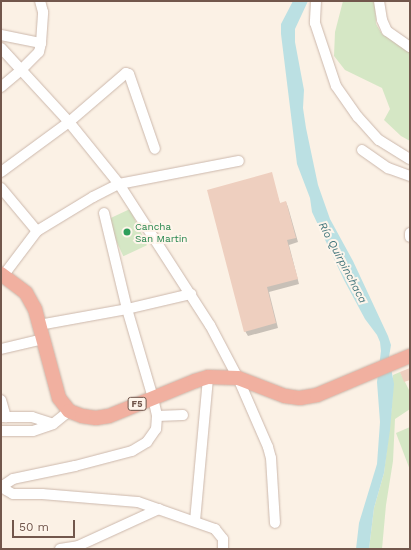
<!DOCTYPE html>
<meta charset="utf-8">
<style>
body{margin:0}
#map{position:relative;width:411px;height:550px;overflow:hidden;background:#fbf1e5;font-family:"Work Sans",sans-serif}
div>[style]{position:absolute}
.green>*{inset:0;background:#d5e7c5;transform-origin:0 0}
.water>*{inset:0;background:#bbe0e3}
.shadow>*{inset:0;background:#0003}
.building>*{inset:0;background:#eecfbf}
.roads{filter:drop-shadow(0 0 1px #ccb8ac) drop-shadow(0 0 1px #ccb8ac)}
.minor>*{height:10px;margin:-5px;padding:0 5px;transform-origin:5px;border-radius:5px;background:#fff}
.highway>*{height:14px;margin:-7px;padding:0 7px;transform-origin:7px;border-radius:7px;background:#f1b0a0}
.dots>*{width:11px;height:11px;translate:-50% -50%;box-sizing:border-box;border:2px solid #fef5eb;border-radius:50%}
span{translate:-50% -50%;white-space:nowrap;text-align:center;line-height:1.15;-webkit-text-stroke:4px #fef5eb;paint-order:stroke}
.shield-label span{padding:1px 3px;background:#fef5eb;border:1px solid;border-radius:3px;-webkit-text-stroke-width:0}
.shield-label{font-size:9px;color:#72574c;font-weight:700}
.leisure-label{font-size:10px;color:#27864d}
.left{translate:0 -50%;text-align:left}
.water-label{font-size:11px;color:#44777d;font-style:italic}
.frame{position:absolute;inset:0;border:2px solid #72574c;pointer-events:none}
.scale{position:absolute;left:12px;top:520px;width:63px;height:18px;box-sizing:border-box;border:2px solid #72574c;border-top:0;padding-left:5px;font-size:12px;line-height:14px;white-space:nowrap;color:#72574c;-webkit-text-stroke:3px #fef5eb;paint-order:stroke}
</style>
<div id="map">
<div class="green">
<i style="clip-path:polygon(343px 1px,375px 1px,376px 24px,382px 34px,410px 51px,410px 141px,401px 136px,384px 120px,390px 109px,382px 88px,345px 70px,334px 56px,335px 32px)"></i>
<i style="left:130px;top:209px;width:40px;height:26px;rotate:65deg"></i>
<i style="clip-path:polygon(400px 372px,410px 392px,410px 409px,395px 419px,393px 461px,386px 505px,382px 549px,369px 549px,374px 508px,384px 473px,392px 405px,393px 375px)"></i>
<i style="clip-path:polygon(410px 427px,410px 470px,396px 433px)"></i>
</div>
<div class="water">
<i style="clip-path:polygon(293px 1px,308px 1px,295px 29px,295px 42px,304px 90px,303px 108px,306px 128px,318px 185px,330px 219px,353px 261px,388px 336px,391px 345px,389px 357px,394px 384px,390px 430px,384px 473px,374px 508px,369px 549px,356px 549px,359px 523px,377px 464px,380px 422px,377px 382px,381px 351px,380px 342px,377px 335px,365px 319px,344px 280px,312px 212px,310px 198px,297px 164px,281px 34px,281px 24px)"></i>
</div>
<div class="shadow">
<i style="clip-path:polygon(271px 174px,280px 204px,286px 202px,288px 207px,298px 242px,289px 245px,299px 284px,269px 292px,278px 328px,248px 336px,245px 331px)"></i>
</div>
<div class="building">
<i style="clip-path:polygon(272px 172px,280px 203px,286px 201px,296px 238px,287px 240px,298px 279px,267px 287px,276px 323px,244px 332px,207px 190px)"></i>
<i style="clip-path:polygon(410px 368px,410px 380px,404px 382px,400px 372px)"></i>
</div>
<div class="roads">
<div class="minor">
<i style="left:316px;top:1px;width:22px;rotate:93deg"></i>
<i style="left:315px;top:23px;width:66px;rotate:71.6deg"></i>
<i style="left:336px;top:86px;width:38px;rotate:55deg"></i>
<i style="left:358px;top:117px;width:31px;rotate:48deg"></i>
<i style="left:379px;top:140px;width:36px;rotate:32deg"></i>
<i style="left:379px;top:1px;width:19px;rotate:81deg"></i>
<i style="left:382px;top:20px;width:12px;rotate:66deg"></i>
<i style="left:387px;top:31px;width:28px;rotate:35deg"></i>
<i style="left:1px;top:35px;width:41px;rotate:11.3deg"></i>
<i style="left:1px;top:48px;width:100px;rotate:47.4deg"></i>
<i style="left:69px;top:122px;width:80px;rotate:51.1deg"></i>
<i style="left:119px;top:184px;width:168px;rotate:57.2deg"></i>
<i style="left:210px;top:325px;width:60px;rotate:62.2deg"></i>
<i style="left:238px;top:378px;width:75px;rotate:66.5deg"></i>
<i style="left:268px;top:447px;width:11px;rotate:75deg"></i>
<i style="left:271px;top:458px;width:65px;rotate:86.5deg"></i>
<i style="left:1px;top:87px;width:26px;rotate:-40deg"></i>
<i style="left:21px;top:70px;width:25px;rotate:-45deg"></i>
<i style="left:39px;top:52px;width:9px;rotate:-77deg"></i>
<i style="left:41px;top:43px;width:31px;rotate:-86deg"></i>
<i style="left:43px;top:12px;width:11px;rotate:-105deg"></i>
<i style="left:362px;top:150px;width:32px;rotate:35deg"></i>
<i style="left:388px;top:168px;width:23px;rotate:20deg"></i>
<i style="left:1px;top:172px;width:84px;rotate:-36.3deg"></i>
<i style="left:69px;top:122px;width:75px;rotate:-40.7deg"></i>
<i style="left:126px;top:73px;width:3px;rotate:18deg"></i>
<i style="left:129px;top:74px;width:79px;rotate:70.9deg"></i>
<i style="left:1px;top:188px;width:56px;rotate:50.1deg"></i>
<i style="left:104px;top:213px;width:99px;rotate:76.5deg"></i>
<i style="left:127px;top:309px;width:93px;rotate:73.7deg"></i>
<i style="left:153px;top:398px;width:18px;rotate:77deg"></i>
<i style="left:157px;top:416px;width:13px;rotate:94deg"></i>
<i style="left:156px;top:429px;width:16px;rotate:125deg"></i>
<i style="left:147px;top:442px;width:17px;rotate:149deg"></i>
<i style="left:132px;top:451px;width:59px;rotate:165.3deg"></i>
<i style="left:75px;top:466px;width:63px;rotate:168.2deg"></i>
<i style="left:13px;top:479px;width:11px;rotate:146deg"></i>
<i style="left:4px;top:485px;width:5px;rotate:68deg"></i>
<i style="left:6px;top:490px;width:8px;rotate:30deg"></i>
<i style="left:13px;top:494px;width:29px"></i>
<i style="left:42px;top:494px;width:96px;rotate:4.8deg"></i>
<i style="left:138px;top:502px;width:82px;rotate:19.3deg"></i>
<i style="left:215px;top:529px;width:13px;rotate:51deg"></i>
<i style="left:223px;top:539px;width:10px;rotate:90deg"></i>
<i style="left:410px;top:233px;width:4px;rotate:90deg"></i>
<i style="left:3px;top:276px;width:56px;rotate:-52.9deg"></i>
<i style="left:37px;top:231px;width:66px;rotate:-31.3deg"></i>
<i style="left:93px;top:197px;width:29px;rotate:-27deg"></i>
<i style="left:119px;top:184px;width:122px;rotate:-10.9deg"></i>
<i style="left:39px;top:325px;width:89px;rotate:-10.3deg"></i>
<i style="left:127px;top:309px;width:66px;rotate:-13.2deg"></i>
<i style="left:1px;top:349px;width:43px;rotate:-13.4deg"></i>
<i style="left:1px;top:400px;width:18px;rotate:74deg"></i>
<i style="left:157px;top:416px;width:26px;rotate:-2deg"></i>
<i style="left:1px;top:417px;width:31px"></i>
<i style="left:32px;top:417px;width:22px;rotate:18deg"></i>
<i style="left:1px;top:431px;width:32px"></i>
<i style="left:33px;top:431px;width:21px;rotate:-19deg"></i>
<i style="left:53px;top:424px;width:21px;rotate:-39deg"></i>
<i style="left:195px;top:521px;width:145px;rotate:-84.8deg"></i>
<i style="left:60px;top:549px;width:18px;rotate:-9deg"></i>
<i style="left:78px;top:546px;width:89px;rotate:-24.6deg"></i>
</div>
<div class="highway">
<i style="left:1px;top:274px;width:31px;rotate:37deg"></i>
<i style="left:26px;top:293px;width:18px;rotate:61deg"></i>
<i style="left:35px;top:309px;width:92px;rotate:74.9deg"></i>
<i style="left:59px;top:398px;width:16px;rotate:52deg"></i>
<i style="left:69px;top:411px;width:14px;rotate:21deg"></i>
<i style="left:82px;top:416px;width:14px;rotate:8deg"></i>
<i style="left:96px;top:418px;width:13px;rotate:-9deg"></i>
<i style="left:109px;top:416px;width:93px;rotate:-22.1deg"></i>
<i style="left:195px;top:381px;width:14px;rotate:-17deg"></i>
<i style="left:208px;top:377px;width:30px;rotate:2deg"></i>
<i style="left:238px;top:378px;width:50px;rotate:21deg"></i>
<i style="left:285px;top:396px;width:15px;rotate:8deg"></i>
<i style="left:300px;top:398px;width:17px;rotate:-10deg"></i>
<i style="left:317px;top:395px;width:101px;rotate:-22.8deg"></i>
</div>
</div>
<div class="dots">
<i style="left:127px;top:232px;background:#2e9e5b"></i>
</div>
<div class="shield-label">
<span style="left:137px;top:404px">F5</span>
</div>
<div class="leisure-label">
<span class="left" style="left:135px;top:232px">Cancha<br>San Martin</span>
</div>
<div class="water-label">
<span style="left:342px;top:263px;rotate:62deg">Río Quirpinchaca</span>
</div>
<div class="frame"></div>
<div class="scale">50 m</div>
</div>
